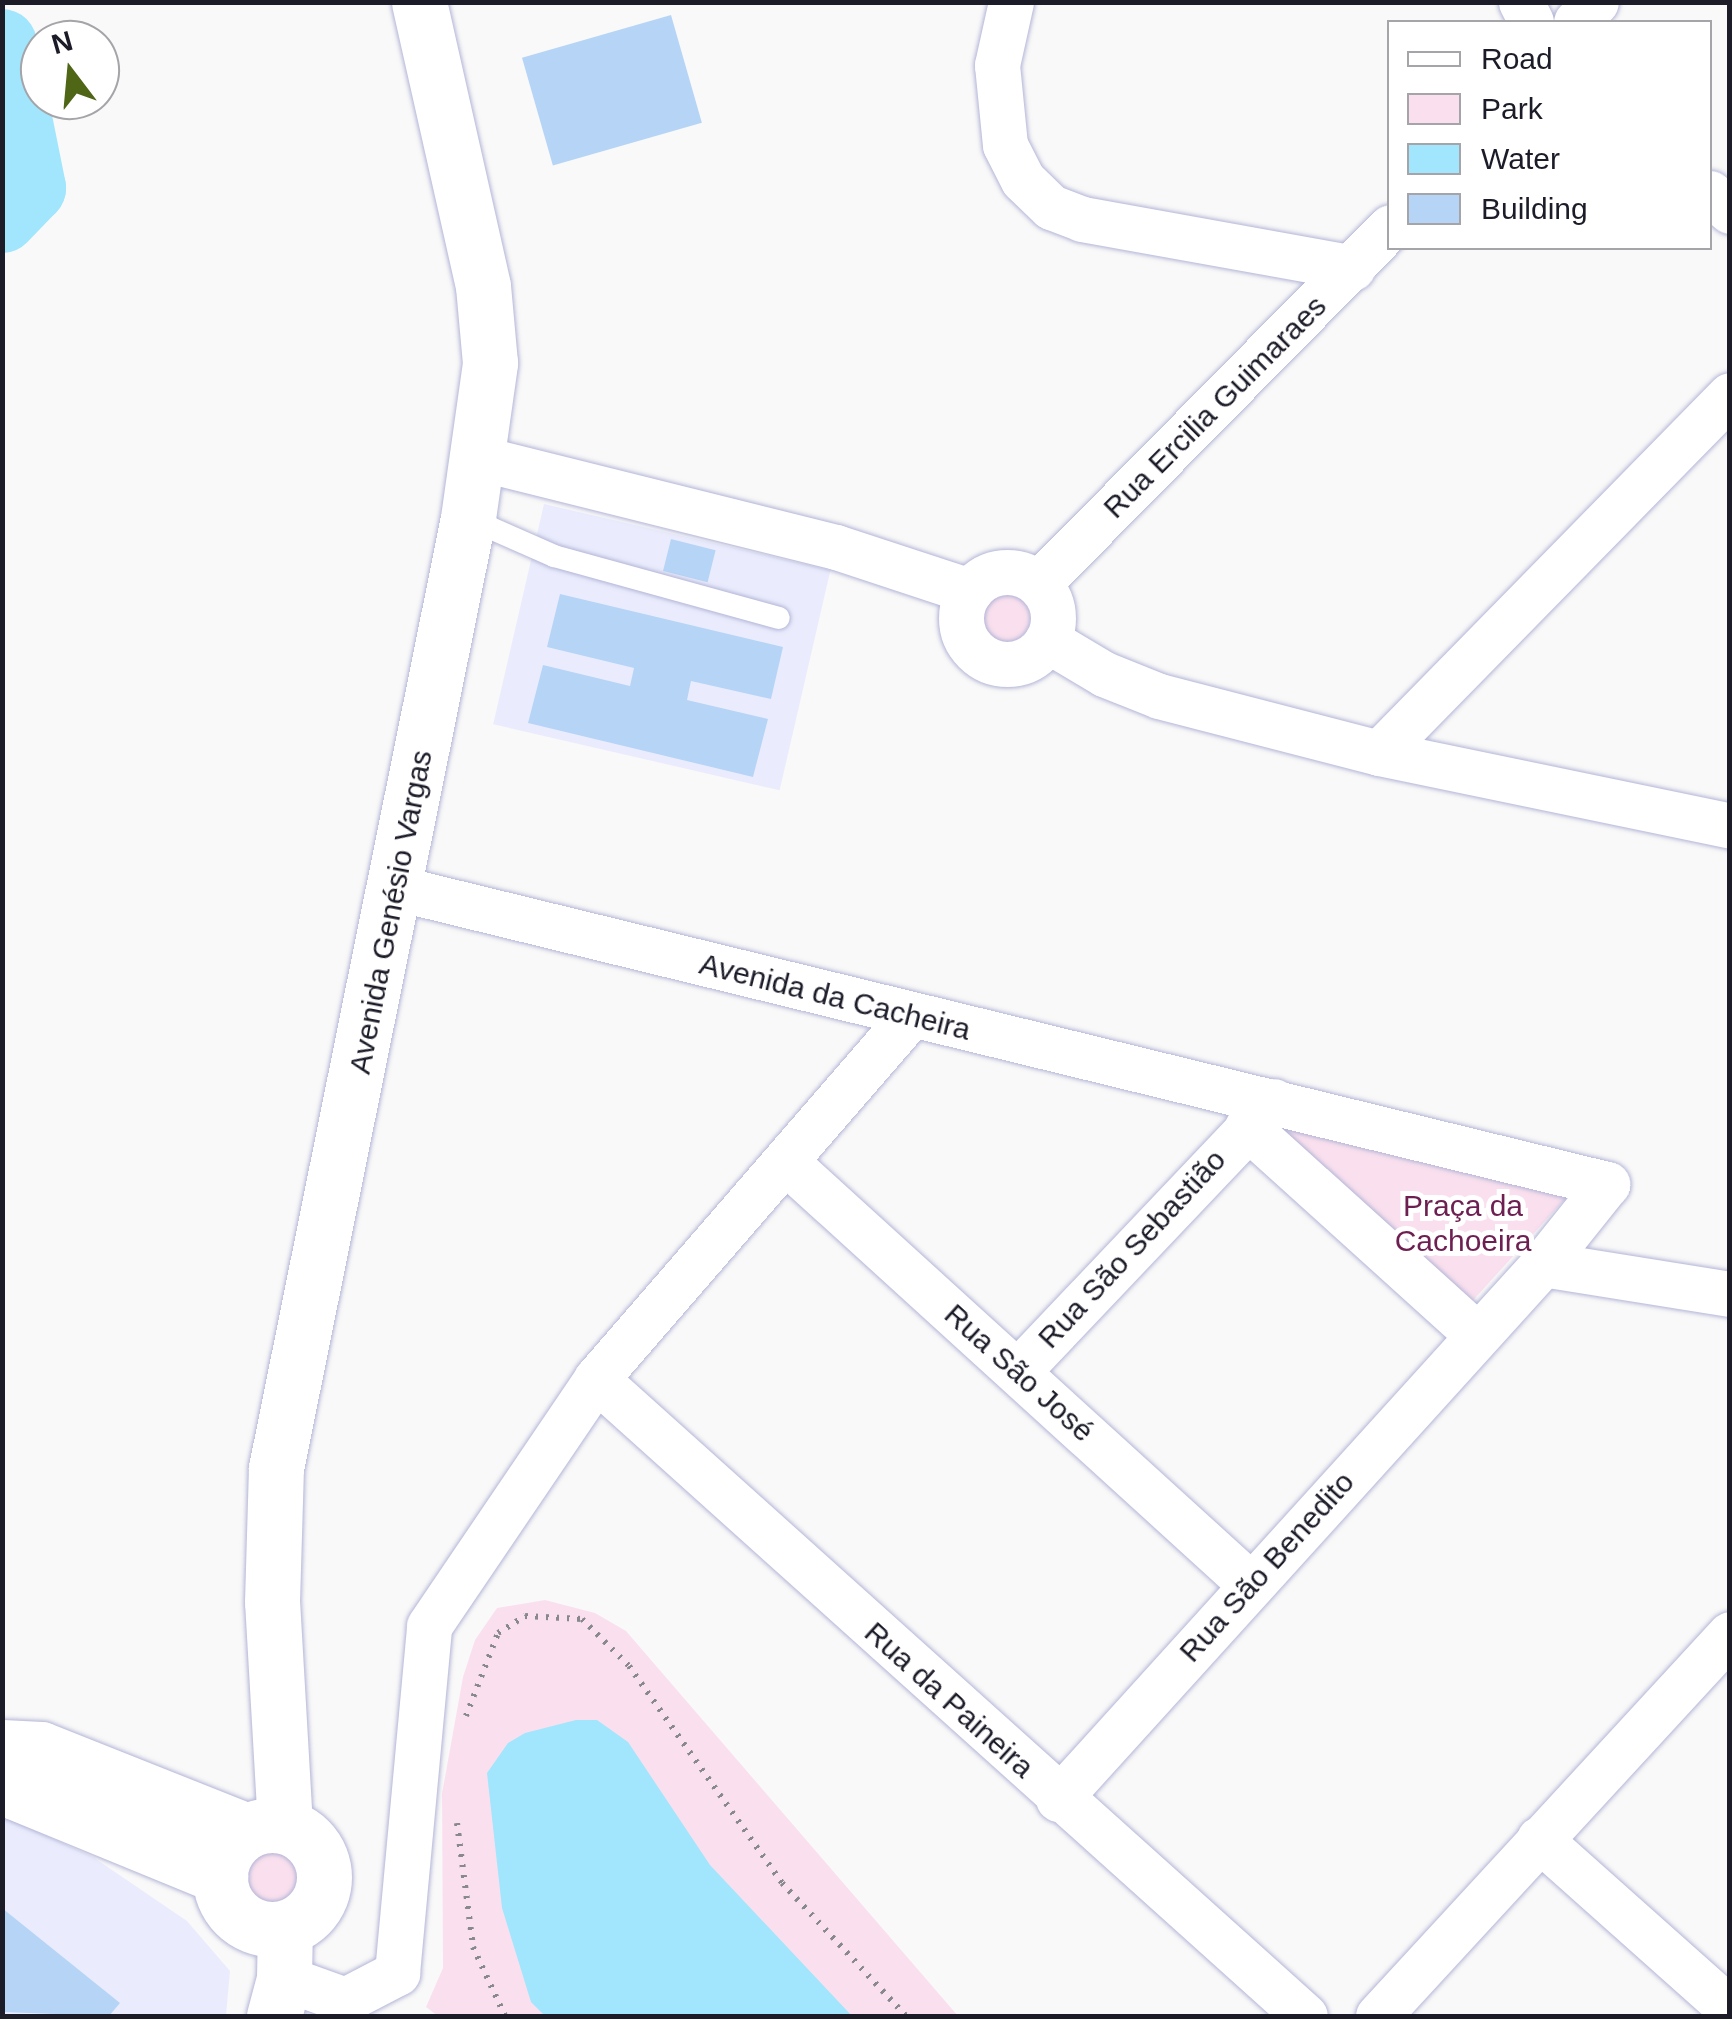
<!DOCTYPE html>
<meta charset="utf-8">
<style>
body{margin:0}
#map{position:relative;width:1732px;height:2019px;overflow:hidden;background:#f9f9f9;font-family:Arial,sans-serif}
div>[style]{position:absolute}
.built>*{inset:0;background:#eaecfd;transform-origin:0 0}
.green>*{inset:0;background:#fae0ee}
.round{border-radius:50%}
.water>*{inset:0;background:#a1e6fc}
.river>*{height:70px;margin:-35px;padding:0 35px;transform-origin:35px;border-radius:35px;background:#a1e6fc}
.building>*{inset:0;background:#b6d5f6;transform-origin:0 0}
.path>*{height:6px;margin-top:-3px;transform-origin:0;background:repeating-linear-gradient(90deg,#88888f 0 2.5px,transparent 0 10.5px)}
.roads{filter:drop-shadow(0 0 2px #b3b5d7) drop-shadow(0 0 2px #b3b5d7)}
.service>*{height:22px;margin:-11px;padding:0 11px;transform-origin:11px;border-radius:11px;background:#fff}
.minor>*{height:45px;margin:-22.5px;padding:0 22.5px;transform-origin:22.5px;border-radius:22.5px;background:#fff}
.minor>.ring{margin:-22.5px;padding:0;box-sizing:content-box;background:none;border:45px solid #fff;border-radius:50%}
.tertiary>*{height:55px;margin:-27.5px;padding:0 27.5px;transform-origin:27.5px;border-radius:27.5px;background:#fff}
.tertiary>.ring{margin:-27.5px;padding:0;box-sizing:content-box;background:none;border:55px solid #fff;border-radius:50%}
span{translate:-50% -50%;white-space:nowrap;text-align:center;line-height:1.15;-webkit-text-stroke:10px #fff;paint-order:stroke}
.street-label{font-size:30px;color:#1b1c28}
.park-label{font-size:30px;color:#6d1f51}
.frame{position:absolute;inset:0;border:5px solid #1b1c28;pointer-events:none}
.legend{position:absolute;left:1387px;top:20px;width:325px;height:230px;box-sizing:border-box;background:#fff;border:2px solid #a4a4a9;margin:0;padding:12px 18px;list-style:none;font-size:30px;color:#1b1c28}
.legend li{display:flex;align-items:center;gap:20px;height:50px}
.legend b{width:50px;border:2px solid #a4a4a9}
.north{position:absolute;left:20px;top:20px;width:100px;height:100px;box-sizing:border-box;background:#fff;border:2px solid #a4a4a9;border-radius:50%;rotate:344deg;font-size:28px;font-weight:700;line-height:40px;text-align:center;color:#1b1c28}
.north::after{content:'';display:block;margin:auto;width:35px;height:45px;background:#4f6616;clip-path:polygon(50% 0,100% 100%,50% 72%,0 100%)}
</style>
<div id="map">
<div class="built">
<i style="left:544px;top:504px;width:294px;height:226px;rotate:13deg"></i>
<i style="clip-path:polygon(3px 1816px,93px 1857px,187px 1921px,230px 1971px,226px 2016px,3px 2016px)"></i>
</div>
<div class="green">
<i class="round" style="left:982px;top:594px;width:48px;height:48px"></i>
<i style="clip-path:polygon(1286px 1117px,1574px 1189px,1467px 1307px,1275px 1135px)"></i>
<i style="clip-path:polygon(545px 1600px,595px 1613px,626px 1631px,958px 2016px,438px 2016px,426px 2007px,443px 1968px,442px 1794px,463px 1677px,475px 1640px,497px 1608px)"></i>
<i class="round" style="left:239px;top:1842px;width:70px;height:70px"></i>
</div>
<div class="water">
<i style="clip-path:polygon(576px 1720px,597px 1720px,628px 1742px,710px 1865px,852px 2016px,545px 2016px,531px 2002px,502px 1908px,487px 1773px,508px 1743px,525px 1733px)"></i>
</div>
<div class="river">
<i style="left:2px;top:44px;width:147px;rotate:78.6deg"></i>
<i style="left:31px;top:188px;width:42px;rotate:134deg"></i>
</div>
<div class="building">
<i style="left:671px;top:15px;width:112px;height:155px;rotate:74deg"></i>
<i style="left:671px;top:539px;width:46px;height:33px;rotate:14deg"></i>
<i style="clip-path:polygon(560px 594px,783px 647px,771px 699px,691px 681px,687px 700px,768px 719px,753px 777px,528px 723px,543px 665px,630px 686px,634px 668px,547px 647px)"></i>
<i style="clip-path:polygon(2px 1908px,120px 2003px,109px 2016px,2px 2012px)"></i>
</div>
<div class="path">
<i style="left:466px;top:1716px;width:89px;rotate:-68.9deg"></i>
<i style="left:498px;top:1633px;width:32px;rotate:-32deg"></i>
<i style="left:525px;top:1616px;width:57px;rotate:3deg"></i>
<i style="left:582px;top:1619px;width:66px;rotate:45deg"></i>
<i style="left:629px;top:1666px;width:266px;rotate:54.8deg"></i>
<i style="left:782px;top:1883px;width:182px;rotate:47deg"></i>
<i style="left:457px;top:1823px;width:125px;rotate:82.6deg"></i>
<i style="left:473px;top:1947px;width:76px;rotate:65.1deg"></i>
</div>
<div class="roads">
<div class="service">
<i style="left:468px;top:518px;width:94px;rotate:23.8deg"></i>
<i style="left:554px;top:556px;width:233px;rotate:15.4deg"></i>
</div>
<div class="minor">
<i style="left:1011px;top:2px;width:65px;rotate:102.5deg"></i>
<i style="left:997px;top:65px;width:80px;rotate:84.3deg"></i>
<i style="left:1005px;top:145px;width:39px;rotate:63deg"></i>
<i style="left:1023px;top:180px;width:39px;rotate:44deg"></i>
<i style="left:1051px;top:207px;width:33px;rotate:21deg"></i>
<i style="left:1082px;top:219px;width:275px;rotate:10.2deg"></i>
<i style="left:1521px;top:2px;width:22px;rotate:63deg"></i>
<i style="left:1576px;top:22px;width:28px;rotate:-45deg"></i>
<i style="left:1710px;top:193px;width:27px;rotate:42deg"></i>
<i style="left:479px;top:458px;width:368px;rotate:14deg"></i>
<i style="left:836px;top:547px;width:141px;rotate:18.2deg"></i>
<i class="ring" style="left:961px;top:572px;width:47px;height:47px"></i>
<i style="left:1038px;top:584px;width:501px;rotate:-45.4deg"></i>
<i style="left:1047px;top:640px;width:66px;rotate:30.8deg"></i>
<i style="left:1104px;top:674px;width:59px;rotate:21.8deg"></i>
<i style="left:1159px;top:696px;width:227px;rotate:14.5deg"></i>
<i style="left:1379px;top:753px;width:359px;rotate:11.7deg"></i>
<i style="left:1379px;top:753px;width:501px;rotate:-45.57deg"></i>
<i style="left:397px;top:888px;width:1246px;rotate:13.75deg"></i>
<i style="left:1607px;top:1184px;width:102px;rotate:128.7deg"></i>
<i style="left:1543px;top:1264px;width:722px;rotate:132.19deg"></i>
<i style="left:1247px;top:1127px;width:309px;rotate:42.1deg"></i>
<i style="left:786px;top:1162px;width:629px;rotate:42.29deg"></i>
<i style="left:1543px;top:1264px;width:189px;rotate:9.1deg"></i>
<i style="left:1018px;top:1371px;width:372px;rotate:-46.5deg"></i>
<i style="left:596px;top:1379px;width:953px;rotate:41.94deg"></i>
<i style="left:1539px;top:1839px;width:256px;rotate:41.7deg"></i>
<i style="left:284px;top:1978px;width:65px;rotate:19.8deg"></i>
<i style="left:345px;top:2000px;width:59px;rotate:-27.4deg"></i>
<i style="left:397px;top:1973px;width:348px;rotate:-84.7deg"></i>
<i style="left:429px;top:1626px;width:298px;rotate:-55.9deg"></i>
<i style="left:596px;top:1379px;width:479px;rotate:-49.1deg"></i>
<i style="left:1378px;top:2016px;width:519px;rotate:-47.34deg"></i>
</div>
<div class="tertiary">
<i style="left:2px;top:1747px;width:39px;rotate:3deg"></i>
<i style="left:41px;top:1749px;width:222px;rotate:21.7deg"></i>
<i style="left:2px;top:1781px;width:17px;rotate:40deg"></i>
<i style="left:15px;top:1792px;width:222px;rotate:22.3deg"></i>
<i class="ring" style="left:220px;top:1825px;width:49px;height:49px"></i>
<i style="left:285px;top:1826px;width:224px;rotate:-93.3deg"></i>
<i style="left:272px;top:1602px;width:134px;rotate:-88.3deg"></i>
<i style="left:276px;top:1468px;width:969px;rotate:-78.57deg"></i>
<i style="left:468px;top:518px;width:157px;rotate:-81.9deg"></i>
<i style="left:490px;top:363px;width:77px;rotate:-95.2deg"></i>
<i style="left:483px;top:286px;width:291px;rotate:-102.7deg"></i>
<i style="left:274px;top:2016px;width:39px;rotate:-75deg"></i>
<i style="left:284px;top:1978px;width:50px;rotate:-88.9deg"></i>
</div>
</div>
<div class="street-label">
<span style="left:1215px;top:407px;rotate:-45deg">Rua Ercilia Guimaraes</span>
<span style="left:391px;top:912px;rotate:-79deg">Avenida Genésio Vargas</span>
<span style="left:835px;top:997px;rotate:14deg">Avenida da Cacheira</span>
<span style="left:1132px;top:1249px;rotate:-47deg">Rua São Sebastião</span>
<span style="left:1019px;top:1373px;rotate:42deg">Rua São José</span>
<span style="left:1267px;top:1567px;rotate:-48deg">Rua São Benedito</span>
<span style="left:949px;top:1700px;rotate:42deg">Rua da Paineira</span>
</div>
<div class="park-label">
<span style="left:1463px;top:1223px">Praça da<br>Cachoeira</span>
</div>
<div class="frame"></div>
<ul class="legend">
<li><b style="height:12px;background:#fff"></b>Road</li>
<li><b style="height:28px;background:#fae0ee"></b>Park</li>
<li><b style="height:28px;background:#a1e6fc"></b>Water</li>
<li><b style="height:28px;background:#b6d5f6"></b>Building</li>
</ul>
<div class="north">N</div>
</div>
